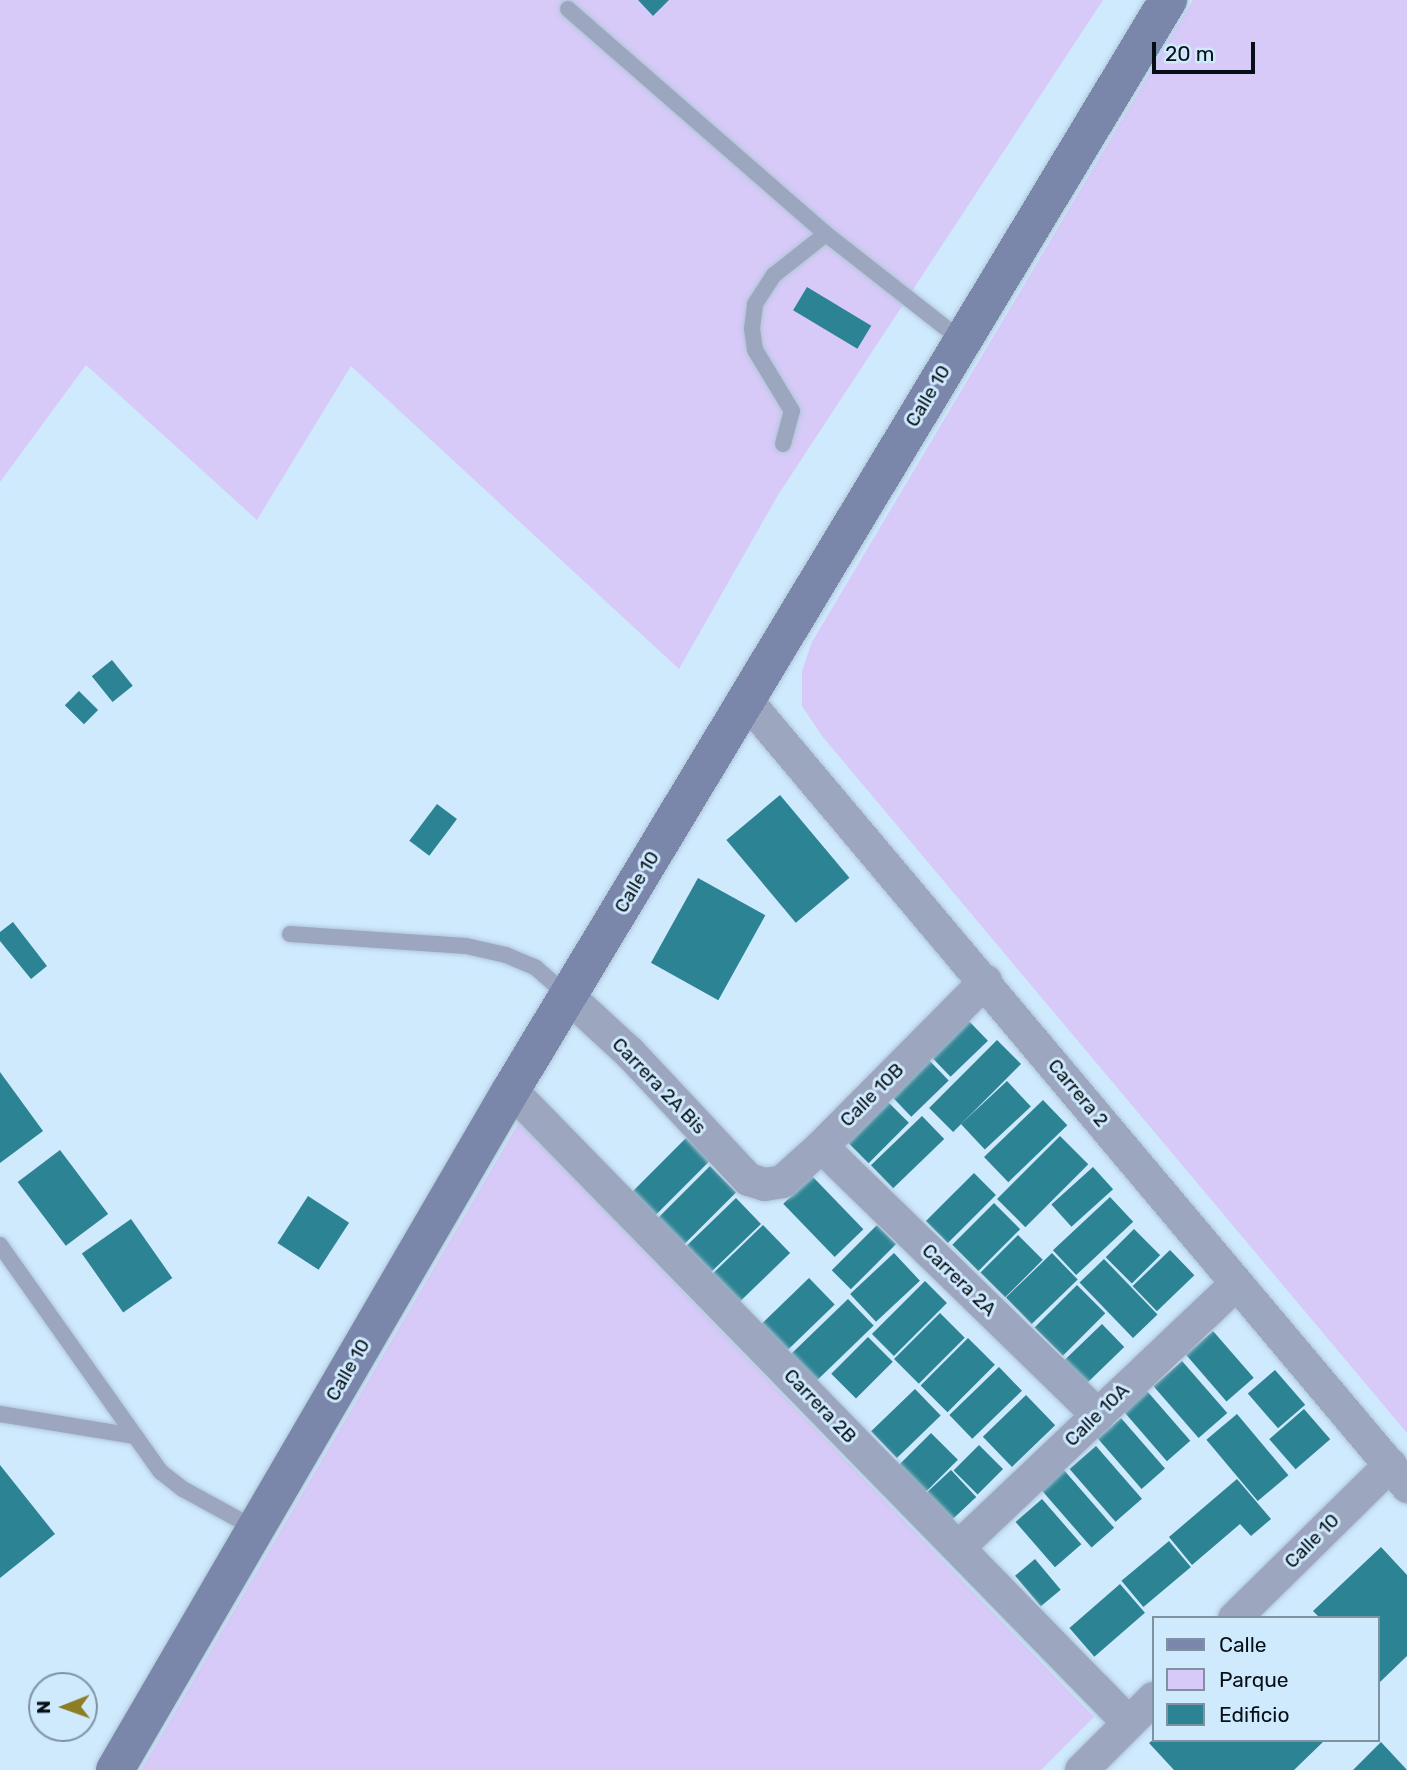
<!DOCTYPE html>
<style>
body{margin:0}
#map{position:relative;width:1407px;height:1770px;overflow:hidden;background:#cfe9fd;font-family:Rubik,sans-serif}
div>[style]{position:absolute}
.green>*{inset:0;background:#d7caf8}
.building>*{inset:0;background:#2c8393;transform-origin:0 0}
.roads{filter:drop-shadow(0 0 2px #afc6d8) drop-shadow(0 0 2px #afc6d8)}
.lane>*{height:16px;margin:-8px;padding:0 8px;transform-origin:8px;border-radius:8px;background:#9da6bf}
.street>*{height:33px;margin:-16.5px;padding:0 16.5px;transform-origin:16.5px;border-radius:16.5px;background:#9da6bf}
.secondary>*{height:38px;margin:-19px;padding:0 19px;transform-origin:19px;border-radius:19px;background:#7a87ab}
span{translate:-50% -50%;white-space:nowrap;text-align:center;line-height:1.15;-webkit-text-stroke:6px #cfe9fd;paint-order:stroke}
.street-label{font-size:19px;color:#060f15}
.legend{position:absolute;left:1152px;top:1616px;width:228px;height:126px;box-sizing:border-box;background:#cfe9fd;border:2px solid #7f92a0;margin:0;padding:9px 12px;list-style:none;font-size:21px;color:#060f15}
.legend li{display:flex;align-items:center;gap:14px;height:35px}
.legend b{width:35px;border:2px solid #7f92a0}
.north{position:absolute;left:28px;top:1672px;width:70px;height:70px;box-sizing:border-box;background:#cfe9fd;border:2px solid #7f92a0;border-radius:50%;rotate:269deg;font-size:19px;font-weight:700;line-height:28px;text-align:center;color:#060f15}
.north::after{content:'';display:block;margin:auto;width:24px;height:32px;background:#8d7d23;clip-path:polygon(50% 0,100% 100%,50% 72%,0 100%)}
.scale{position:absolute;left:1152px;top:42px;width:103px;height:32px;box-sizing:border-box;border:4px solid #060f15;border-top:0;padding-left:9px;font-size:21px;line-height:24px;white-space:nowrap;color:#060f15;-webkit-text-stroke:5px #cfe9fd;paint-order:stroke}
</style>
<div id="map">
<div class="green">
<i style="clip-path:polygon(0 0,1103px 0,778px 495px,679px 669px,351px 366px,257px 520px,86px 365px,0 482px)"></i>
<i style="clip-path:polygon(1193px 0,1407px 0,1407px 1433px,822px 736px,802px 706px,802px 671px,812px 642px)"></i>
<i style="clip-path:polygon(519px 1122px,1094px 1717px,1041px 1770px,141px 1770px)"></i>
</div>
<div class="building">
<i style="clip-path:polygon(638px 0,669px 0,653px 16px)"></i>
<i style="left:807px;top:287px;width:75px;height:27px;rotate:31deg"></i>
<i style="left:112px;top:660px;width:33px;height:26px;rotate:51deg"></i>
<i style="left:79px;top:691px;width:27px;height:20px;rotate:45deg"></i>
<i style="left:780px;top:795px;width:108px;height:70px;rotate:50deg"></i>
<i style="left:437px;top:804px;width:25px;height:46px;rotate:37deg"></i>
<i style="left:698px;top:878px;width:77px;height:97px;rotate:29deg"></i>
<i style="clip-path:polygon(13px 922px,47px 966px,31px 979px,0 941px,0 932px)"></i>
<i style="left:965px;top:1017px;width:33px;height:52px;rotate:46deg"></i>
<i style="left:997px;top:1040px;width:34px;height:96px;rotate:45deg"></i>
<i style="left:923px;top:1054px;width:37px;height:52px;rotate:46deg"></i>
<i style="clip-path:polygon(0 1072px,43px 1131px,0 1163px)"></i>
<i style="left:1007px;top:1081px;width:35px;height:63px;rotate:47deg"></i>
<i style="left:882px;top:1096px;width:38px;height:57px;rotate:45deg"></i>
<i style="left:1043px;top:1100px;width:35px;height:82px;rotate:46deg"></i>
<i style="left:922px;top:1116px;width:32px;height:71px;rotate:46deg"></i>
<i style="left:1060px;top:1136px;width:40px;height:89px;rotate:45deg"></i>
<i style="left:686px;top:1138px;width:33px;height:84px;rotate:45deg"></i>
<i style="left:60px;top:1150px;width:80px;height:53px;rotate:53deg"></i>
<i style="left:710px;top:1166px;width:37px;height:76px;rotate:45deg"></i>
<i style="left:1093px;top:1167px;width:30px;height:56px;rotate:48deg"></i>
<i style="left:974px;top:1173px;width:31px;height:68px;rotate:45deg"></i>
<i style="left:812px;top:1176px;width:74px;height:40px;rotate:46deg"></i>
<i style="left:308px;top:1196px;width:49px;height:56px;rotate:33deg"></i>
<i style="left:1110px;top:1197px;width:34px;height:78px;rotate:47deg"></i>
<i style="left:736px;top:1198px;width:36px;height:69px;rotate:46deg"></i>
<i style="left:994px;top:1203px;width:37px;height:59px;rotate:45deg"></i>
<i style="left:131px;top:1219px;width:72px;height:60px;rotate:55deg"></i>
<i style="left:763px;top:1225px;width:39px;height:79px;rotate:46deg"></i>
<i style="left:877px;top:1225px;width:27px;height:64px;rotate:45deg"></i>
<i style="left:1134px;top:1229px;width:37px;height:40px;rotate:45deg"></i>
<i style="left:1018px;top:1235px;width:35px;height:53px;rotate:45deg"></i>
<i style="left:1170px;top:1250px;width:35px;height:52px;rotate:46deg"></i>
<i style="left:894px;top:1253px;width:38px;height:60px;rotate:47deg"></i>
<i style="left:1052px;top:1253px;width:37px;height:64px;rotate:46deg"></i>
<i style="left:1104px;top:1259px;width:77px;height:34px;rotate:46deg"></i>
<i style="left:809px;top:1278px;width:37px;height:69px;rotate:46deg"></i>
<i style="left:925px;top:1281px;width:31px;height:75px;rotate:45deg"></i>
<i style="left:1077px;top:1285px;width:40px;height:60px;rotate:45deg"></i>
<i style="left:848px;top:1299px;width:37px;height:82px;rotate:46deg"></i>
<i style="left:940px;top:1313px;width:35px;height:65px;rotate:45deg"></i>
<i style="left:1102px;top:1324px;width:32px;height:52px;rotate:46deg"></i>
<i style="left:1213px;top:1331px;width:62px;height:36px;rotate:49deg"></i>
<i style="left:868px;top:1337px;width:35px;height:52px;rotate:45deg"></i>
<i style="left:968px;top:1338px;width:38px;height:67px;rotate:45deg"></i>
<i style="left:1182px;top:1361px;width:69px;height:38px;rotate:49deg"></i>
<i style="left:999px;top:1367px;width:33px;height:69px;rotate:46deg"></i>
<i style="left:1275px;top:1370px;width:46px;height:36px;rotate:49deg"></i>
<i style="left:915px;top:1389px;width:37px;height:61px;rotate:46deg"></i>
<i style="left:1147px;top:1391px;width:66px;height:31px;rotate:49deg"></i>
<i style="left:1026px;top:1395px;width:42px;height:60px;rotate:46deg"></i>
<i style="left:1304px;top:1409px;width:40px;height:46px;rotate:49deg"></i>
<i style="left:1237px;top:1414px;width:80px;height:40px;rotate:50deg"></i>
<i style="left:1121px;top:1418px;width:67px;height:31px;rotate:49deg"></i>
<i style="left:931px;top:1433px;width:38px;height:50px;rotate:45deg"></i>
<i style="left:979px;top:1445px;width:34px;height:36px;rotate:45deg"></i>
<i style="left:1096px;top:1446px;width:70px;height:35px;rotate:49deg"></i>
<i style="clip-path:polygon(0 1465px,55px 1534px,0 1578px)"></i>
<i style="left:1063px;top:1469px;width:78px;height:30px;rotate:49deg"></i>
<i style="left:951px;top:1470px;width:37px;height:39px;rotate:47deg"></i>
<i style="clip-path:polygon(1237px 1479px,1271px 1519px,1251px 1536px,1240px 1524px,1192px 1565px,1169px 1537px)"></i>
<i style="left:1042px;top:1499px;width:60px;height:35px;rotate:49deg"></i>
<i style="left:1169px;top:1541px;width:34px;height:62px;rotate:50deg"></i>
<i style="clip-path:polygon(1381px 1547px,1407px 1575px,1407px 1656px,1380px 1682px,1377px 1618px,1320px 1618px,1313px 1611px)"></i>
<i style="left:1035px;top:1559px;width:40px;height:26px;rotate:50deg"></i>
<i style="left:1120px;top:1584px;width:38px;height:67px;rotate:49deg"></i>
<i style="clip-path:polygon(1153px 1740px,1325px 1740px,1294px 1770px,1174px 1770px,1149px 1743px)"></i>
<i style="clip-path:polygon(1381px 1742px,1407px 1770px,1353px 1770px)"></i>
</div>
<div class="roads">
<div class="lane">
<i style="left:568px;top:9px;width:342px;rotate:41.1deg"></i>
<i style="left:826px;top:234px;width:172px;rotate:38.1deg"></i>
<i style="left:783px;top:444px;width:34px;rotate:-75deg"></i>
<i style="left:792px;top:411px;width:71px;rotate:-121.2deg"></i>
<i style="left:755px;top:350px;width:21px;rotate:-98deg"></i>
<i style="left:752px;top:329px;width:25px;rotate:-83deg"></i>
<i style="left:755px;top:304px;width:35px;rotate:-57deg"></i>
<i style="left:774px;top:275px;width:66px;rotate:-38.3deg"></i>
<i style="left:290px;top:934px;width:176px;rotate:3.9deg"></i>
<i style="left:466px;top:946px;width:41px;rotate:12.7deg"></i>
<i style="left:506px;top:955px;width:33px;rotate:23deg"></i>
<i style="left:536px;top:968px;width:41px;rotate:41.1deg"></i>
<i style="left:0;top:1245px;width:278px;rotate:54.7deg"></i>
<i style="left:161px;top:1472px;width:28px;rotate:38deg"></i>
<i style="left:183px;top:1489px;width:83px;rotate:28.7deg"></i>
<i style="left:0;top:1414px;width:137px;rotate:9.3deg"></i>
</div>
<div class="street">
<i style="left:747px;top:701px;width:1026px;rotate:49.94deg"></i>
<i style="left:568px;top:996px;width:83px;rotate:42.6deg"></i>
<i style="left:629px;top:1052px;width:174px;rotate:46.9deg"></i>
<i style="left:748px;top:1179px;width:17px;rotate:17deg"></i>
<i style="left:764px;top:1184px;width:18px;rotate:-9deg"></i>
<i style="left:782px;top:1181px;width:52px;rotate:-41.9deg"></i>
<i style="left:821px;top:1146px;width:233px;rotate:-45.2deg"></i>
<i style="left:511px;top:1090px;width:883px;rotate:45.69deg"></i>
<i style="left:821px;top:1146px;width:386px;rotate:44.2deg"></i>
<i style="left:958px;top:1547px;width:383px;rotate:-43.5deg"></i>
<i style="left:1234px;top:1618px;width:219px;rotate:-44.6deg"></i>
<i style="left:1081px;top:1770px;width:102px;rotate:-45deg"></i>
</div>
<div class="secondary">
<i style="left:115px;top:1770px;width:787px;rotate:-59.79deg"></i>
<i style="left:511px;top:1090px;width:1273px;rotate:-58.92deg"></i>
</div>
</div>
<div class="street-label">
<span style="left:928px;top:396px;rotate:-59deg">Calle 10</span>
<span style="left:637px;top:882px;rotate:-59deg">Calle 10</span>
<span style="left:659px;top:1086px;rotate:46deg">Carrera 2A Bis</span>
<span style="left:1078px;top:1093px;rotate:50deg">Carrera 2</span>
<span style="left:872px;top:1095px;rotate:-45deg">Calle 10B</span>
<span style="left:959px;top:1280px;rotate:44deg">Carrera 2A</span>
<span style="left:348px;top:1370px;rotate:-60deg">Calle 10</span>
<span style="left:820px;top:1406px;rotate:46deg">Carrera 2B</span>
<span style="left:1097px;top:1415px;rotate:-44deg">Calle 10A</span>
<span style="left:1312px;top:1541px;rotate:-45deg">Calle 10</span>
</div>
<ul class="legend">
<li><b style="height:9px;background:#7a87ab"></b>Calle</li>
<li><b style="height:19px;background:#d7caf8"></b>Parque</li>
<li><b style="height:19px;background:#2c8393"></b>Edificio</li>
</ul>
<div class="north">N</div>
<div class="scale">20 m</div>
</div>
